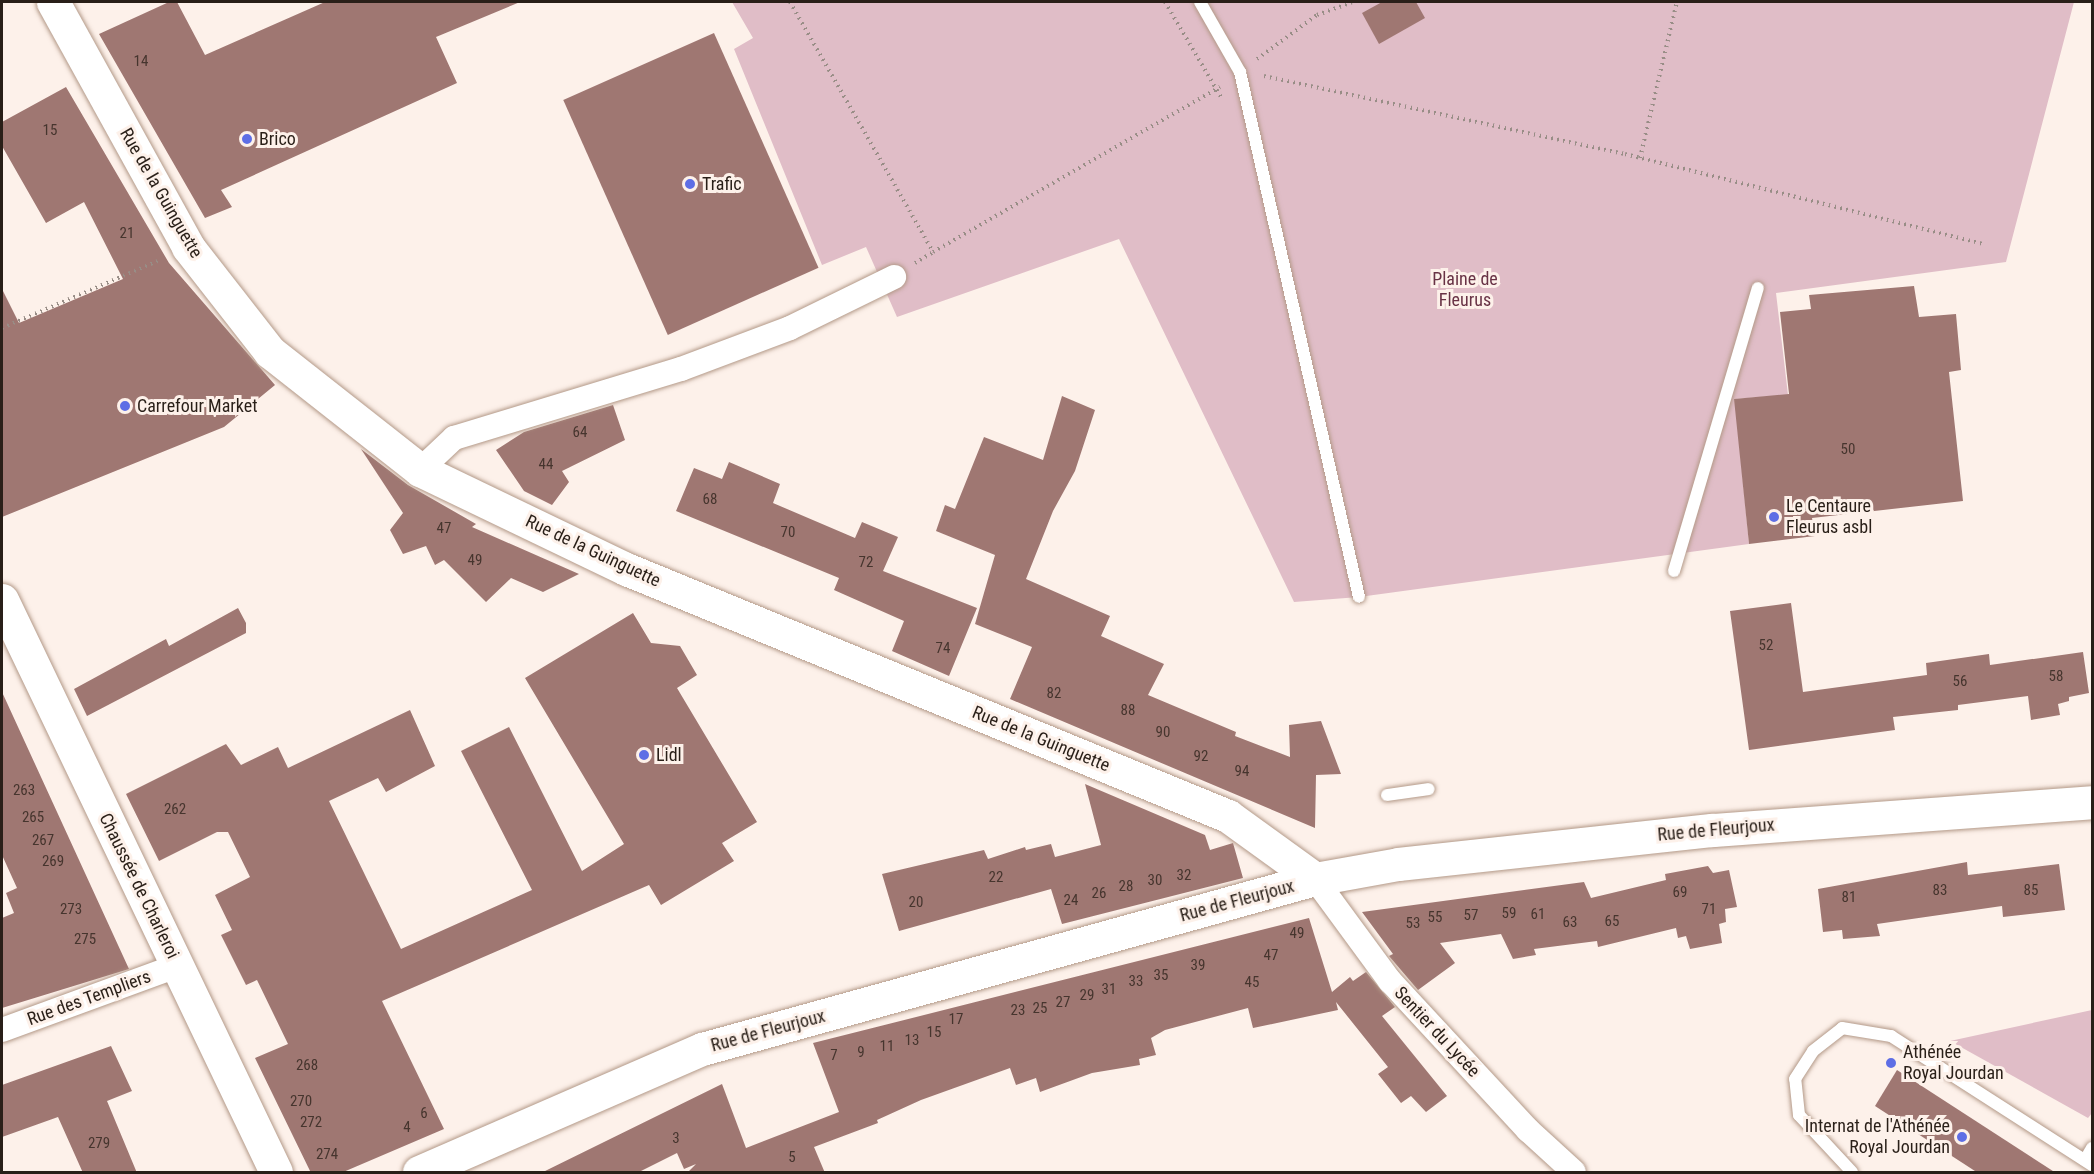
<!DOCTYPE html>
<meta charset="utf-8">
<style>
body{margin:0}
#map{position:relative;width:2094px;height:1174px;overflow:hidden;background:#fdf1ea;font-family:"Roboto Condensed",sans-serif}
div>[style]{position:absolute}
.green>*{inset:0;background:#e0bdc7}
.building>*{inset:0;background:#9f7772;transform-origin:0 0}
.path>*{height:4px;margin-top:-2px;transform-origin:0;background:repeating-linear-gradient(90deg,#988d86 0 1.5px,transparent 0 6px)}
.roads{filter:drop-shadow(0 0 2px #b39988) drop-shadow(0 0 2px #b39988)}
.lane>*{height:12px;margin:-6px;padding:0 6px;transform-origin:6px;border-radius:6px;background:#fff}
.street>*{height:24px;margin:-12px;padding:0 12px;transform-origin:12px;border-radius:12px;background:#fff}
.secondary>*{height:33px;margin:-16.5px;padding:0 16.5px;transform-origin:16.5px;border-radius:16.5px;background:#fff}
.dots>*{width:16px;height:16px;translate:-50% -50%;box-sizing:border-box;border:3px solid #fdf1ea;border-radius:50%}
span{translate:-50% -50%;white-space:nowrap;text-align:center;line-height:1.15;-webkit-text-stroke:6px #fdf1ea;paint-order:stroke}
.number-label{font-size:15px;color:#46352e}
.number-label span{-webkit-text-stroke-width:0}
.poi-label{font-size:18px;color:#291f18}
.left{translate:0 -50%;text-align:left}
.right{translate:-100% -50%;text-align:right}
.street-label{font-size:18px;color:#291f18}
.park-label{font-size:18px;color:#683245}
.frame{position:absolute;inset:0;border:3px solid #291f18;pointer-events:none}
</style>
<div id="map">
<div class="green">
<i style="clip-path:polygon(732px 2px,2074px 2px,2006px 262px,1776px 293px,1788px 395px,1735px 399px,1749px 544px,1359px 597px,1294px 602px,1119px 239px,897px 317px,866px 247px,822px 265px,734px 49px,753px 38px)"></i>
<i style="clip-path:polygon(2092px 1010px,2092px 1113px,2088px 1118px,1950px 1041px)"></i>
</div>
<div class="building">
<i style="clip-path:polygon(169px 2px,177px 2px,205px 55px,325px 2px,520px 2px,436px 37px,457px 83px,221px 190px,232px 207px,205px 218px,99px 34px)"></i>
<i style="clip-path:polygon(1382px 2px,1416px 2px,1425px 18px,1379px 44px,1362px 13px)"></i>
<i style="left:714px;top:33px;width:257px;height:165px;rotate:66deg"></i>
<i style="clip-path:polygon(66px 87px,169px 263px,275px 385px,224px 427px,2px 517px,2px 289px,19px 323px,123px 279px,84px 202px,46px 223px,2px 146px,2px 122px)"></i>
<i style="clip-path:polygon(1914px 286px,1919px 317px,1956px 314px,1961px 370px,1949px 372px,1963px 501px,1812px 518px,1815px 536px,1749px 544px,1734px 399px,1789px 394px,1780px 312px,1811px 309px,1809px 295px)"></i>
<i style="clip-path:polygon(1062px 396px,1095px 410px,1075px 471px,1053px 511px,1026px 579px,1110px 616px,1101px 636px,1164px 664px,1148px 695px,1236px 732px,1235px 736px,1290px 757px,1289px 725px,1321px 721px,1341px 774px,1316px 775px,1315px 828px,1010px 699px,1032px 647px,975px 624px,995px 555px,936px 531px,945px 505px,955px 509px,984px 437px,1043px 460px)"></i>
<i style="clip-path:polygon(613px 405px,625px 440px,562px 471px,569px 482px,552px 505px,524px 491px,496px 450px,524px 432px)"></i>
<i style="clip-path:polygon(361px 449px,408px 485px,476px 524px,472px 527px,579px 574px,543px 592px,511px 578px,486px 602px,444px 560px,435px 565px,426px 546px,403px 554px,390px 530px,403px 513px)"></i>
<i style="clip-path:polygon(729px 462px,780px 484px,773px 503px,855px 538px,862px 522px,898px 537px,883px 571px,977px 608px,949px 676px,892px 651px,904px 621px,834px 590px,839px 578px,676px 511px,694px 468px,722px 479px)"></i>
<i style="clip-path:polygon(1791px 603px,1803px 692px,1927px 675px,1926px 663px,1989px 654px,1990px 665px,2083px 652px,2089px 693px,2069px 697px,2069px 701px,2058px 704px,2060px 715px,2031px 720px,2028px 696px,1958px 705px,1958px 710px,1893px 717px,1895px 730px,1749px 750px,1730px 611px)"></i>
<i style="clip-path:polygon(238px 608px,246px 623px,246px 633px,87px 716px,74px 689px,166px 639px,169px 646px)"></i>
<i style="clip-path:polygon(633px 613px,651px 643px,680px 646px,697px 675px,677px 688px,757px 822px,722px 843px,734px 861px,661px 905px,649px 885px,382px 1001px,444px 1129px,341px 1173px,311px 1173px,255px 1058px,288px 1044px,257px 980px,246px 985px,221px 935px,232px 930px,215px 895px,250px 877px,228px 832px,217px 832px,159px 861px,126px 794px,226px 744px,241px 765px,278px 747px,288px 768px,410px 710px,435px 766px,386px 792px,378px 778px,329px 801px,401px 949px,532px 890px,461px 751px,509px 727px,582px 871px,624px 844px,525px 678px)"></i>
<i style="clip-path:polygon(2px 692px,129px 969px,2px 1008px,2px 918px,14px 913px,6px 893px,17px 888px,2px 855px)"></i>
<i style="clip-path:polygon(1085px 784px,1205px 835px,1210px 850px,1233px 843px,1243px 878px,1062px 924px,1051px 889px,899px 931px,882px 874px,984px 850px,988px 859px,1025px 847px,1026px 850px,1051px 844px,1055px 857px,1101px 845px)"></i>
<i style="clip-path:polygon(1967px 862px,1968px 875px,2059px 864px,2065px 910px,2003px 917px,2002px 906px,1877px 924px,1880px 936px,1843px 939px,1842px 930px,1823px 932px,1818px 889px)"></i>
<i style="clip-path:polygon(1708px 866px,1713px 873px,1729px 870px,1737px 907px,1725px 909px,1726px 922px,1719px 924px,1722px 943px,1690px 949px,1686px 936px,1678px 938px,1676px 928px,1598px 947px,1597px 941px,1534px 949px,1536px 955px,1513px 959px,1501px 934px,1440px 943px,1455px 963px,1418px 990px,1389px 956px,1393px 954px,1362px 912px,1584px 882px,1591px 898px,1666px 880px,1665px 874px)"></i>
<i style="clip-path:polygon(1309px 918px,1332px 992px,1350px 977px,1353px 981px,1366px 972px,1395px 1007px,1382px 1016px,1447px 1096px,1426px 1112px,1411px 1096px,1401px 1103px,1378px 1074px,1388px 1067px,1336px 1002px,1338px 1010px,1253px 1028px,1248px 1008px,1165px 1030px,1151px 1038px,1156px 1055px,1139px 1059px,1140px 1065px,1092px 1073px,1040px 1092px,1036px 1078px,1016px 1085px,1010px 1068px,921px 1100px,877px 1120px,878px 1123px,814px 1147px,825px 1173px,687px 1173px,696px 1164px,684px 1169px,677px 1153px,637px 1173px,541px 1173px,722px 1084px,746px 1148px,839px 1112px,813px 1043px)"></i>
<i style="clip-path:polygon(111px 1046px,132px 1091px,107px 1101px,137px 1173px,83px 1173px,58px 1117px,2px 1137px,2px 1085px)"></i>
<i style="clip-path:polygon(1897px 1070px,2056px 1173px,1978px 1173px,1875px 1106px)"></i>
</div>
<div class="path">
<i style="left:790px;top:2px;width:288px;rotate:60.2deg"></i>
<i style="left:933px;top:252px;width:331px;rotate:-29.9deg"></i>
<i style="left:1165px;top:2px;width:110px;rotate:59.5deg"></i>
<i style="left:1257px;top:59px;width:74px;rotate:-36.3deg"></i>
<i style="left:1317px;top:15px;width:37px;rotate:-20deg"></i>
<i style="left:1264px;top:76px;width:369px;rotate:12.2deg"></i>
<i style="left:1625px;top:154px;width:369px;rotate:14.1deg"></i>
<i style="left:1640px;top:158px;width:160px;rotate:-76.7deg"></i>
<i style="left:915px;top:263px;width:21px;rotate:-31deg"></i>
<i style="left:2px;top:328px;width:172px;rotate:-23.3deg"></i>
</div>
<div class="roads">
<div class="lane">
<i style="left:1200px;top:2px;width:81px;rotate:60.3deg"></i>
<i style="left:1240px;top:72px;width:538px;rotate:77.23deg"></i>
<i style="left:1674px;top:571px;width:295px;rotate:-73.5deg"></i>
<i style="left:1387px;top:795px;width:42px;rotate:-8.1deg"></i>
<i style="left:2085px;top:1160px;width:14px;rotate:-60deg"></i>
<i style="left:1852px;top:1172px;width:78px;rotate:-132.9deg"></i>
<i style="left:1799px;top:1115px;width:36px;rotate:-96deg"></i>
<i style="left:1795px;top:1079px;width:33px;rotate:-57deg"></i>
<i style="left:1813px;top:1051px;width:37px;rotate:-38deg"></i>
<i style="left:1842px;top:1028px;width:50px;rotate:9.3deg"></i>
<i style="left:1891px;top:1036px;width:239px;rotate:32.7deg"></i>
</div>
<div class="street">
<i style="left:420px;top:470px;width:47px;rotate:-43.3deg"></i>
<i style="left:454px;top:438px;width:237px;rotate:-16.9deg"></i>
<i style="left:681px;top:369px;width:116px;rotate:-20.6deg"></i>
<i style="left:790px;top:328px;width:116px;rotate:-26.1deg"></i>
<i style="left:1315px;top:879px;width:127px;rotate:53.7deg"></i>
<i style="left:1390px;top:981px;width:203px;rotate:47.2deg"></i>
<i style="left:1528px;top:1130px;width:62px;rotate:42.4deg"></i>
<i style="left:2px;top:1030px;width:186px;rotate:-20.1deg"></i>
</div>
<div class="secondary">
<i style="left:53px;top:2px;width:280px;rotate:61.1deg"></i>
<i style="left:188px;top:247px;width:133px;rotate:52deg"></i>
<i style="left:270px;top:352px;width:191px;rotate:38.2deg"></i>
<i style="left:420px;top:470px;width:229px;rotate:25.7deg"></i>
<i style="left:626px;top:569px;width:651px;rotate:22.31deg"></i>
<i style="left:1228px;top:816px;width:107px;rotate:35.9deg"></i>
<i style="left:2px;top:600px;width:634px;rotate:64.4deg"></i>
<i style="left:419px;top:1172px;width:309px;rotate:-23.5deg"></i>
<i style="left:702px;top:1049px;width:636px;rotate:-15.5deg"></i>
<i style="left:1315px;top:879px;width:84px;rotate:-10.2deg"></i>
<i style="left:1398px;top:864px;width:317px;rotate:-6.2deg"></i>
<i style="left:1713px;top:830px;width:380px;rotate:-4.2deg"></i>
</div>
</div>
<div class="dots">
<i style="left:247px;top:139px;background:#5e6ee5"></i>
<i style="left:690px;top:184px;background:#5e6ee5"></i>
<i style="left:125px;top:406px;background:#5e6ee5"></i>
<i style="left:1774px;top:517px;background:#5e6ee5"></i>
<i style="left:644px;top:755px;background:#5e6ee5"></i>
<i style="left:1891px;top:1063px;background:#5e6ee5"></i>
<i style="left:1962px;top:1137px;background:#5e6ee5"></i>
</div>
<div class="number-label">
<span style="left:141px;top:62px">14</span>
<span style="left:50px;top:131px">15</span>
<span style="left:127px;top:234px">21</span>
<span style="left:580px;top:433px">64</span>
<span style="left:1848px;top:450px">50</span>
<span style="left:546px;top:465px">44</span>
<span style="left:710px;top:500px">68</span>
<span style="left:444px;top:529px">47</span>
<span style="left:788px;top:533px">70</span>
<span style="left:475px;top:561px">49</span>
<span style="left:866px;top:563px">72</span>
<span style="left:1766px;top:646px">52</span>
<span style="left:943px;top:649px">74</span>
<span style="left:2056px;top:677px">58</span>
<span style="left:1960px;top:682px">56</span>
<span style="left:1054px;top:694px">82</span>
<span style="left:1128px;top:711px">88</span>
<span style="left:1163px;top:733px">90</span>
<span style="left:1201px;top:757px">92</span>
<span style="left:1242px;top:772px">94</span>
<span style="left:24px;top:791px">263</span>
<span style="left:175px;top:810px">262</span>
<span style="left:33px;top:818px">265</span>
<span style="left:43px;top:841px">267</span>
<span style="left:53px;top:862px">269</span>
<span style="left:1184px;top:876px">32</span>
<span style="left:996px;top:878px">22</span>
<span style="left:1155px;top:881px">30</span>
<span style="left:1126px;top:887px">28</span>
<span style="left:1940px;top:891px">83</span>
<span style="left:2031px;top:891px">85</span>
<span style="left:1680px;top:893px">69</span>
<span style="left:1099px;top:894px">26</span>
<span style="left:1849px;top:898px">81</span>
<span style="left:1071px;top:901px">24</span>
<span style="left:916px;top:903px">20</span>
<span style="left:71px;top:910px">273</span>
<span style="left:1709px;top:910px">71</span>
<span style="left:1509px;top:914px">59</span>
<span style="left:1538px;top:915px">61</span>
<span style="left:1471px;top:916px">57</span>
<span style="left:1435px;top:918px">55</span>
<span style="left:1612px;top:922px">65</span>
<span style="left:1570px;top:923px">63</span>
<span style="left:1413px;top:924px">53</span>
<span style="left:1297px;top:934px">49</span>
<span style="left:85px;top:940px">275</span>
<span style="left:1271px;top:956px">47</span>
<span style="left:1198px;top:966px">39</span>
<span style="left:1161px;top:976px">35</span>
<span style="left:1136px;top:982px">33</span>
<span style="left:1252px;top:983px">45</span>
<span style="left:1109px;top:990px">31</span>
<span style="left:1087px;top:996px">29</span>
<span style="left:1063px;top:1003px">27</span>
<span style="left:1040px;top:1009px">25</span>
<span style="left:1018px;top:1011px">23</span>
<span style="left:956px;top:1020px">17</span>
<span style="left:934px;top:1033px">15</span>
<span style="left:912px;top:1041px">13</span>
<span style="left:887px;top:1047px">11</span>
<span style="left:861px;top:1053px">9</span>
<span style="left:834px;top:1056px">7</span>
<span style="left:307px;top:1066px">268</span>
<span style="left:301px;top:1102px">270</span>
<span style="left:424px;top:1114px">6</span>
<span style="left:311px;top:1123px">272</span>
<span style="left:407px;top:1128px">4</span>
<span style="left:676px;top:1139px">3</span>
<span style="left:99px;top:1144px">279</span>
<span style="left:327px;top:1155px">274</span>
<span style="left:792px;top:1158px">5</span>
</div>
<div class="poi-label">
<span class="left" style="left:259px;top:139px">Brico</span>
<span class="left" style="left:702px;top:184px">Trafic</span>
<span class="left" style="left:137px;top:406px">Carrefour Market</span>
<span class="left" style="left:1786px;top:517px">Le Centaure<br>Fleurus asbl</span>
<span class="left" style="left:656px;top:755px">Lidl</span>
<span class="left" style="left:1903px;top:1063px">Athénée<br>Royal Jourdan</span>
<span class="right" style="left:1950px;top:1137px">Internat de l'Athénée<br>Royal Jourdan</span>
</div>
<div class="street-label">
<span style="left:161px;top:193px;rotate:60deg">Rue de la Guinguette</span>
<span style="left:593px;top:551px;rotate:25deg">Rue de la Guinguette</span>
<span style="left:1041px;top:739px;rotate:22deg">Rue de la Guinguette</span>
<span style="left:1716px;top:830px;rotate:-5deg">Rue de Fleurjoux</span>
<span style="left:139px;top:886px;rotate:64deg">Chaussée de Charleroi</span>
<span style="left:1237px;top:901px;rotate:-15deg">Rue de Fleurjoux</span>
<span style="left:89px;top:998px;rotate:-20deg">Rue des Templiers</span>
<span style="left:768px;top:1031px;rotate:-15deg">Rue de Fleurjoux</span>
<span style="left:1437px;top:1032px;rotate:47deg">Sentier du Lycée</span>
</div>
<div class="park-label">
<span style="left:1465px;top:290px">Plaine de<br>Fleurus</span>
</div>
<div class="frame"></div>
</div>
